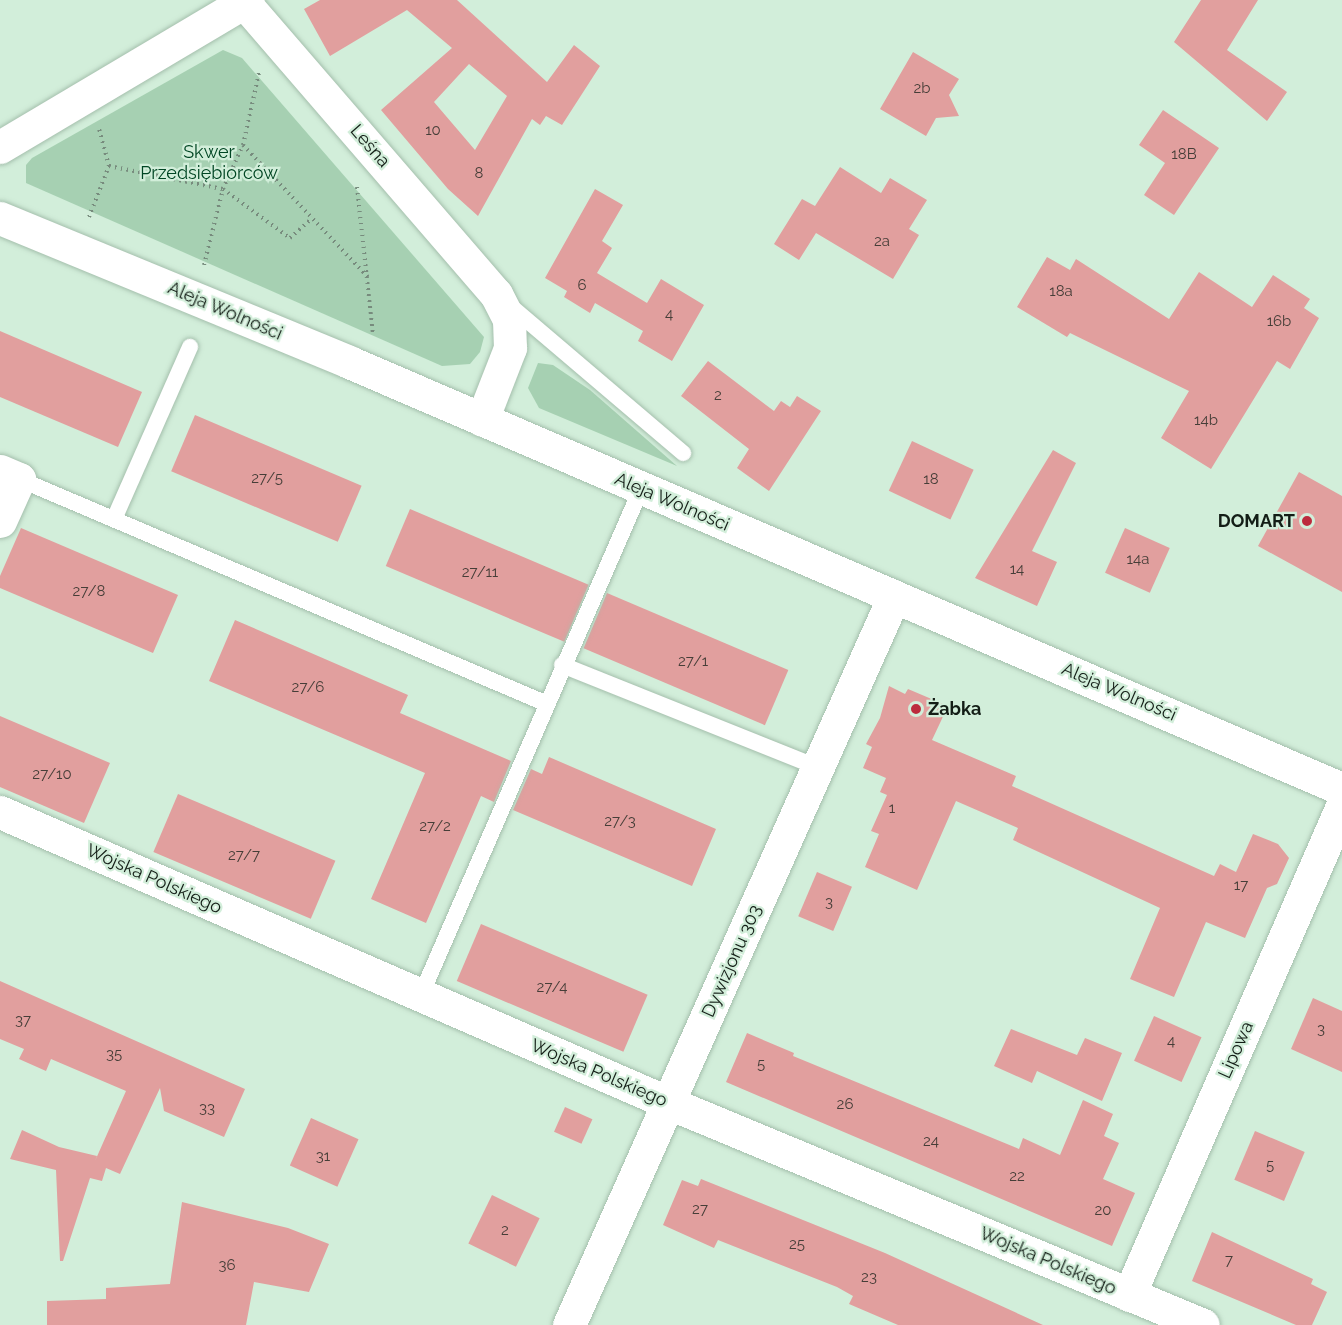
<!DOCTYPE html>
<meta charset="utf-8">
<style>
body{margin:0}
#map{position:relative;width:1342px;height:1325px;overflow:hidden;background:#d2eeda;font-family:Raleway,sans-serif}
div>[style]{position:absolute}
.green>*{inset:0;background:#a6d0b2}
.building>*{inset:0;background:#e19f9e;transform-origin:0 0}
.path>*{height:4px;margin-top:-2px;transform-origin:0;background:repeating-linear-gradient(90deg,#778b7d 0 1.5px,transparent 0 6px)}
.roads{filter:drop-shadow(0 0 2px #a4bfac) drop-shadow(0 0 2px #a4bfac)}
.lane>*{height:16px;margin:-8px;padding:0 8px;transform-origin:8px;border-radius:8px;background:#fff}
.street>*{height:33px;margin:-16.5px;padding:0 16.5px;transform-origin:16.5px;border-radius:16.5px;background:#fff}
.secondary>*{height:33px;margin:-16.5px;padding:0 16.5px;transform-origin:16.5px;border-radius:16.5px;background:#fff}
.dots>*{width:16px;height:16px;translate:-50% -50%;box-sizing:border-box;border:3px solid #d2eeda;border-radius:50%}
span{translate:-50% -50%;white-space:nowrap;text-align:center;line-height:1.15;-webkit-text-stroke:4.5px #d2eeda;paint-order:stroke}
.number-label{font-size:15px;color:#463e38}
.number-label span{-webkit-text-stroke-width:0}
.street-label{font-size:18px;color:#131d16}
.park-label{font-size:18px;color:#004623}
.poi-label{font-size:18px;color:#131d16;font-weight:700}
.right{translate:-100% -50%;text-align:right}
.left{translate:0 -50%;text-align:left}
</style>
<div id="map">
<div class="green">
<i style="clip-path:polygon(223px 50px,242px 58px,484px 337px,480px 352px,470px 364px,442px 366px,26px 183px,26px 165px,32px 158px)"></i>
<i style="clip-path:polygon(538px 363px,553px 365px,590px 390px,677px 466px,539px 408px,528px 388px)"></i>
</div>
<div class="building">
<i style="clip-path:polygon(evenodd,320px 0,457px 0,547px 82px,574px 45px,600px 66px,562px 125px,546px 116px,540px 125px,532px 119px,478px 216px,448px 189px,381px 110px,452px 48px,407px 10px,330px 56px,304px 9px,320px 0,469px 64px,507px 96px,475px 150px,434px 102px,469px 64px)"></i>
<i style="clip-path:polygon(1201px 0,1258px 0,1227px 50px,1287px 92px,1267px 121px,1174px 42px)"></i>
<i style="clip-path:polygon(913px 52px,959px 79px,949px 95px,959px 116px,936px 118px,926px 136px,880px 109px)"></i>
<i style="clip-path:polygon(1163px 110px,1219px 148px,1174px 215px,1144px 195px,1165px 163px,1139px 145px)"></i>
<i style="clip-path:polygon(840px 167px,881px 193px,890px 178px,927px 200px,909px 229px,919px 235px,893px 279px,816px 233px,799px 260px,774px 244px,802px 199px,815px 206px)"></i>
<i style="clip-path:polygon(595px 189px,623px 205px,602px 241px,612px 248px,597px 273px,647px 303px,661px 279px,704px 305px,672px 361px,638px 341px,643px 331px,595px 303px,590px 313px,564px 297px,567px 291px,545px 278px)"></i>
<i style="clip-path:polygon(1047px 257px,1070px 270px,1076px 259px,1169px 319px,1199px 272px,1252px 307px,1273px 275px,1310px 299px,1304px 308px,1319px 318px,1290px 369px,1277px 361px,1211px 469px,1161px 438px,1189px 391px,1070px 333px,1067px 337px,1017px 307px)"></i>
<i style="clip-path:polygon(0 331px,142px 392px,118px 447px,0 397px)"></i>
<i style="clip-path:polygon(708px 361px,774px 411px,781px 401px,790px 407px,797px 396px,821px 411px,769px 491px,737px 468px,749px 449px,681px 396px)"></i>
<i style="left:195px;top:415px;width:181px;height:61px;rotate:23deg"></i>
<i style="left:912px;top:441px;width:68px;height:55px;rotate:25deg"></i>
<i style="clip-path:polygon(1053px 450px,1076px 463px,1032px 551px,1057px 562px,1037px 606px,975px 578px)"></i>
<i style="clip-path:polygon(1299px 472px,1342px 496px,1342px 592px,1258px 546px)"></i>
<i style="left:410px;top:509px;width:194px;height:62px;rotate:23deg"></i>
<i style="clip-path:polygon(21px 528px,178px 595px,153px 653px,0 588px,0 576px)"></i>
<i style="left:1125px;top:528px;width:49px;height:49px;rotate:24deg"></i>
<i style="left:607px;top:593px;width:197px;height:60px;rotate:23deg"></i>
<i style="clip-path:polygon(235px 620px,408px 695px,400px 713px,511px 761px,494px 802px,481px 796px,426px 923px,371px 899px,425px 773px,209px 681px)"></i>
<i style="clip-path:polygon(889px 686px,905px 694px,908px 689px,948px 706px,932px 740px,1016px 776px,1012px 786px,1214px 876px,1220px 864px,1236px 872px,1253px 834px,1278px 844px,1289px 858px,1277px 884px,1267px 888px,1245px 938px,1206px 922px,1174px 997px,1130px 979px,1160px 908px,1013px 840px,1018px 828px,956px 801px,917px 890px,865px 867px,879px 834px,871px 831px,887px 795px,880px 792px,886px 778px,863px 768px,872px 747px,866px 744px,880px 718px)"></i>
<i style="clip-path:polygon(0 716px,110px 763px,84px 823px,0 787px)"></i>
<i style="clip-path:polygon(549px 757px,716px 829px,692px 886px,513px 810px,531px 769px,542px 774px)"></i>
<i style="left:178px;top:794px;width:171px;height:63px;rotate:23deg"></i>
<i style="left:817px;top:872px;width:38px;height:48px;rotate:23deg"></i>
<i style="left:481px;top:924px;width:181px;height:62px;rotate:23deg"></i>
<i style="clip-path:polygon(0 981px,245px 1089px,224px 1137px,164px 1111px,160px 1088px,120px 1174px,106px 1168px,102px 1181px,90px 1178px,63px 1261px,60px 1261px,56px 1170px,10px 1159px,22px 1130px,59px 1147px,97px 1156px,95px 1161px,126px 1091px,51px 1059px,46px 1071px,19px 1059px,24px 1049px,0 1039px)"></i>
<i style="clip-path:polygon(1313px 998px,1342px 1011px,1342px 1072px,1291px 1049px)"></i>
<i style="left:1154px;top:1016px;width:52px;height:49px;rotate:24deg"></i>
<i style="clip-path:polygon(1011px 1029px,1077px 1055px,1085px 1038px,1122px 1053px,1102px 1101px,1037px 1071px,1032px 1083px,994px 1066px)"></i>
<i style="clip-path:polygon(747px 1033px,794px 1053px,793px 1056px,1019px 1149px,1023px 1138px,1060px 1155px,1083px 1100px,1113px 1114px,1104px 1136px,1119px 1143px,1103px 1179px,1135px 1193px,1112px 1246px,726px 1082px)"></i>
<i style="left:565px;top:1107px;width:30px;height:27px;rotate:24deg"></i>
<i style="left:311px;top:1118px;width:52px;height:52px;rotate:24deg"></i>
<i style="left:1255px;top:1131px;width:54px;height:53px;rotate:23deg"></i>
<i style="clip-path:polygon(701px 1179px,885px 1253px,1043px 1325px,898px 1325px,849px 1304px,853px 1296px,837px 1287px,718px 1240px,714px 1248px,663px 1225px,682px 1180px,698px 1186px)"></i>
<i style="left:492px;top:1195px;width:53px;height:54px;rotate:26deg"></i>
<i style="clip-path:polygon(182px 1202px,288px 1228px,329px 1244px,309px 1292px,254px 1282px,246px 1325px,47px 1325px,47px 1301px,106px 1299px,106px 1288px,170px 1284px)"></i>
<i style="clip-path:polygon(1212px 1232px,1313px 1279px,1311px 1284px,1327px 1292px,1312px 1325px,1296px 1325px,1192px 1281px)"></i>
</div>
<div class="path">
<i style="left:243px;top:145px;width:182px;rotate:46.6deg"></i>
<i style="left:109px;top:166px;width:116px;rotate:11.4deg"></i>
<i style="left:223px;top:189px;width:83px;rotate:36.2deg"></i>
<i style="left:290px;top:238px;width:30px;rotate:-42deg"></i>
<i style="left:357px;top:187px;width:149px;rotate:83.8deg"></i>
<i style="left:89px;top:217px;width:55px;rotate:-68.6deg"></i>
<i style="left:109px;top:166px;width:39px;rotate:-105deg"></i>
<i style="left:204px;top:265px;width:78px;rotate:-76deg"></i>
<i style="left:223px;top:189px;width:48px;rotate:-65.6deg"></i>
<i style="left:243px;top:145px;width:74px;rotate:-77.5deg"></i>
</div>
<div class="roads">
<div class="lane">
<i style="left:508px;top:304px;width:230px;rotate:40.4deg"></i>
<i style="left:19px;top:479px;width:572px;rotate:23.07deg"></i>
<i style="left:115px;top:517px;width:186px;rotate:-66.2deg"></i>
<i style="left:562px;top:665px;width:275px;rotate:21.8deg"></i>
<i style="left:421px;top:995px;width:552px;rotate:-66.5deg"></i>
</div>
<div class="street">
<i style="left:242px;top:0;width:389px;rotate:49.2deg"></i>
<i style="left:496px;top:294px;width:29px;rotate:63deg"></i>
<i style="left:509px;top:320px;width:28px;rotate:88deg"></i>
<i style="left:510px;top:348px;width:77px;rotate:111.3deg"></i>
<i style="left:0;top:147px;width:288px;rotate:-30.7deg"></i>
<i style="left:0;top:471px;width:21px;rotate:23deg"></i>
<i style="left:19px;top:479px;width:46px;rotate:114.3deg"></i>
<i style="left:0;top:812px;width:730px;rotate:23.51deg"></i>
<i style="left:669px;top:1103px;width:578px;rotate:22.57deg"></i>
<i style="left:1129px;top:1295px;width:533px;rotate:-66.46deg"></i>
<i style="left:569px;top:1325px;width:798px;rotate:-65.97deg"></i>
</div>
<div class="secondary">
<i style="left:0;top:218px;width:378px;rotate:22.4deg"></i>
<i style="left:349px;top:362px;width:1081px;rotate:23.27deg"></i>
</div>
</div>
<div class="dots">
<i style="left:1307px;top:521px;background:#bc2b3d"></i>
<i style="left:916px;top:709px;background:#bc2b3d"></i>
</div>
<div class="number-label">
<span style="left:922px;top:89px">2b</span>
<span style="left:433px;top:131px">10</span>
<span style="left:1184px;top:155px">18B</span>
<span style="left:479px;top:174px">8</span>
<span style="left:882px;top:242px">2a</span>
<span style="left:582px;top:286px">6</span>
<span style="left:1061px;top:292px">18a</span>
<span style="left:669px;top:315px">4</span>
<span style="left:1279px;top:322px">16b</span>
<span style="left:718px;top:396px">2</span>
<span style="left:1206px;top:421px">14b</span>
<span style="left:267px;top:479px">27/5</span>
<span style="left:931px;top:480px">18</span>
<span style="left:1138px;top:560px">14a</span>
<span style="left:1017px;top:570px">14</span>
<span style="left:480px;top:573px">27/11</span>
<span style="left:89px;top:592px">27/8</span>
<span style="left:693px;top:662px">27/1</span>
<span style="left:308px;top:688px">27/6</span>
<span style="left:52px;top:775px">27/10</span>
<span style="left:892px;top:809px">1</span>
<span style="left:620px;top:822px">27/3</span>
<span style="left:435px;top:827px">27/2</span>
<span style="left:244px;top:856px">27/7</span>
<span style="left:1241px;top:886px">17</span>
<span style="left:829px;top:903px">3</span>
<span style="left:552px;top:988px">27/4</span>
<span style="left:23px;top:1021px">37</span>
<span style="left:1321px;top:1030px">3</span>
<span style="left:1171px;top:1042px">4</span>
<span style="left:114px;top:1055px">35</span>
<span style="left:761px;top:1065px">5</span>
<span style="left:845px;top:1105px">26</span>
<span style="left:207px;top:1109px">33</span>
<span style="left:931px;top:1142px">24</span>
<span style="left:323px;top:1157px">31</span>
<span style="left:1270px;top:1166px">5</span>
<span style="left:1017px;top:1177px">22</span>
<span style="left:700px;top:1210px">27</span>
<span style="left:1103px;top:1211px">20</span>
<span style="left:505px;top:1231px">2</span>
<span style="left:797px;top:1245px">25</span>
<span style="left:1229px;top:1261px">7</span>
<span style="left:227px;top:1266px">36</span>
<span style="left:869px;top:1278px">23</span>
</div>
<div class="street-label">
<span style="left:370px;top:146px;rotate:49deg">Leśna</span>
<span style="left:225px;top:311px;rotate:23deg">Aleja Wolności</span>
<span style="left:672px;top:502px;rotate:23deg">Aleja Wolności</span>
<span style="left:1119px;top:692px;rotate:23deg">Aleja Wolności</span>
<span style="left:154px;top:879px;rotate:24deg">Wojska Polskiego</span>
<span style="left:732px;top:961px;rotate:-66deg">Dywizjonu 303</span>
<span style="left:1236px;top:1050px;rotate:-66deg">Lipowa</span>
<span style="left:599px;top:1073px;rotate:23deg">Wojska Polskiego</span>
<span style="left:1048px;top:1261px;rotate:23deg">Wojska Polskiego</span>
</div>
<div class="park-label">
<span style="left:209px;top:163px">Skwer<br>Przedsiębiorców</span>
</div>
<div class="poi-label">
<span class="right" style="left:1295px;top:521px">DOMART</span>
<span class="left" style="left:928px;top:709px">Żabka</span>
</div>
</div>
